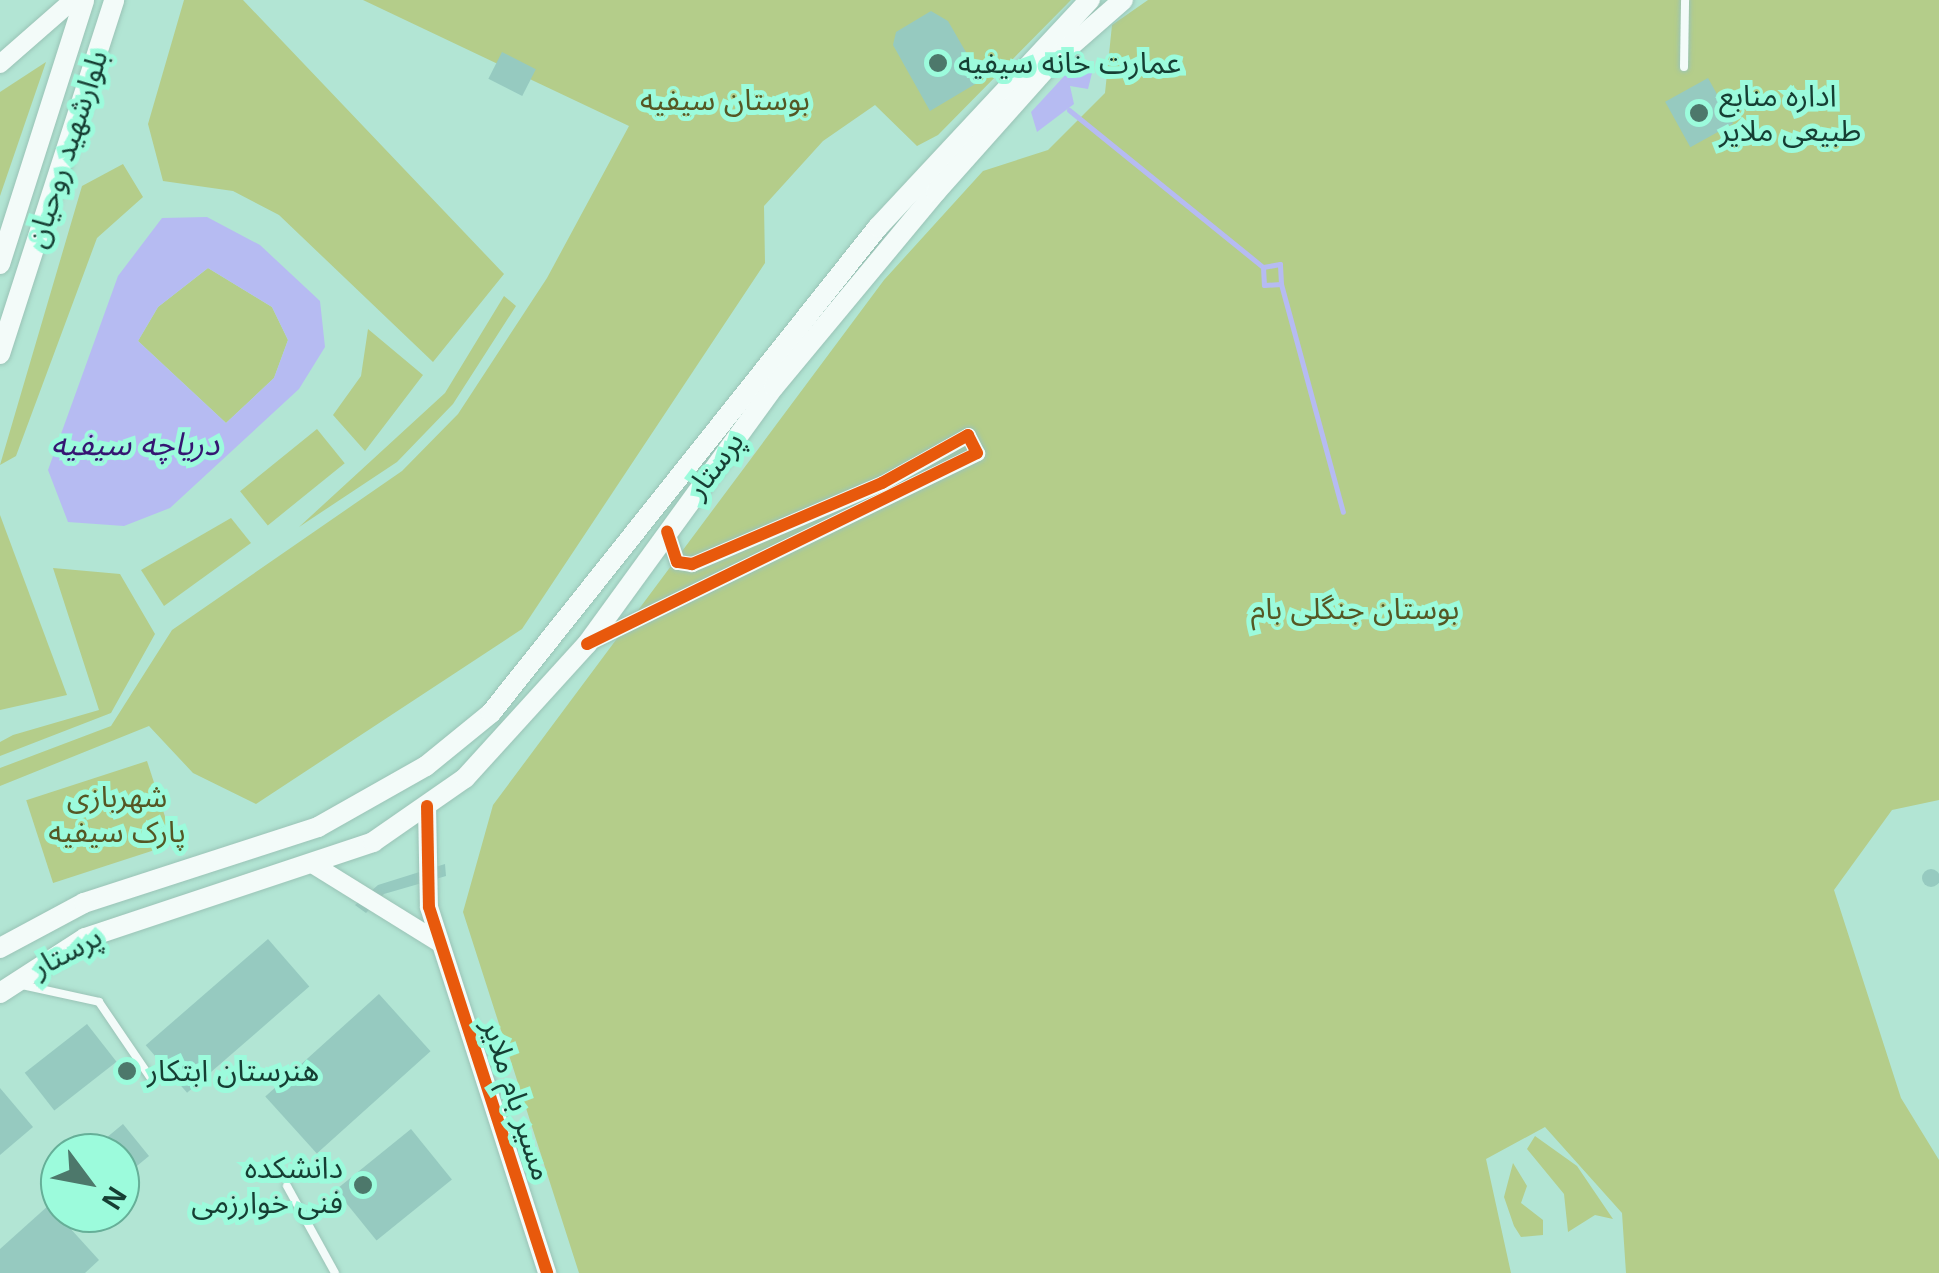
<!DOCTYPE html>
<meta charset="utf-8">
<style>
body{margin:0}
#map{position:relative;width:1939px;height:1273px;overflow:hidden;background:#b2e5d4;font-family:Helvetica,"Noto Sans Arabic",sans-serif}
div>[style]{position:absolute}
.green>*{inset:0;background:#b4cd8a;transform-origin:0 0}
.water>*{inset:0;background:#b6bbf2}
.stream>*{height:5px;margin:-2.5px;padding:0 2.5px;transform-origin:2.5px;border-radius:2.5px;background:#b6bbf2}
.building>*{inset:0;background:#96cac0;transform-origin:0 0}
.round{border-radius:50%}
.roads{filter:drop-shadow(0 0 2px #9ac3b6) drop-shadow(0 0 2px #9ac3b6)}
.service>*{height:8px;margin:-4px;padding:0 4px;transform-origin:4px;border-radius:4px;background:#f3fbf9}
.minor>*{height:15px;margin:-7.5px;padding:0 7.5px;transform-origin:7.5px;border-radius:7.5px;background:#f3fbf9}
.tertiary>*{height:18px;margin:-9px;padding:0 9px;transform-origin:9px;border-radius:9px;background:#f3fbf9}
.secondary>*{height:20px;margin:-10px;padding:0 10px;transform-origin:10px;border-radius:10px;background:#f3fbf9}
.cycleway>*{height:12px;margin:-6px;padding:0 6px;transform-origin:6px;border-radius:6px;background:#e8590c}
.dots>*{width:28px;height:28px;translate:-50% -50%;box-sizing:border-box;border:5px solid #9cfbdc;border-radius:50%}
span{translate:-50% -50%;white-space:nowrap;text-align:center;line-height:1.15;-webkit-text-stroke:10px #9cfbdc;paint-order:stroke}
.poi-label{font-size:30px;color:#163e33}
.left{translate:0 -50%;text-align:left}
.right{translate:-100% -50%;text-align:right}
.park-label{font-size:30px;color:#555724}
.street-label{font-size:30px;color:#163e33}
.water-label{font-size:32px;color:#351672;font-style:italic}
.north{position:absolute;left:40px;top:1133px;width:100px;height:100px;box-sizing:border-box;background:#9cfbdc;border:2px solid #66af98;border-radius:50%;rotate:122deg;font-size:28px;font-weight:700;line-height:40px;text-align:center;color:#163e33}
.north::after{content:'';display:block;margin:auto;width:35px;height:45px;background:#4d786b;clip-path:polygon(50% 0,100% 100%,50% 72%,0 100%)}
</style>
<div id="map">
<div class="green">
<i style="clip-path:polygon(184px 0,243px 0,504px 274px,433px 362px,279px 215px,233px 191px,163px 181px,148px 124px)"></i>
<i style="clip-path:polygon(363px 0,1071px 0,938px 135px,917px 146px,875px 105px,823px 141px,764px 206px,765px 263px,522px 629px,256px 804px,193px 773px,149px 726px,0 786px,0 768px,111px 726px,172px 630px,402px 471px,458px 414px,547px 278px,629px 126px)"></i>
<i style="clip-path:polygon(1148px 0,1939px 0,1939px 800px,1892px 810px,1834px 890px,1901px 1098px,1939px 1160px,1939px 1273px,1626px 1273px,1622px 1213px,1545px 1127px,1486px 1159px,1511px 1273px,579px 1273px,463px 912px,493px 805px,884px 280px,983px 171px,1048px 150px,1105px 93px,1112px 25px)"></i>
<i style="clip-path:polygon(46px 62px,0 196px,0 92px)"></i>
<i style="clip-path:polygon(123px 164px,143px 197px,97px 238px,16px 456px,0 465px,82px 186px)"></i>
<i style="clip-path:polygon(208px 268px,272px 307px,288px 340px,274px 378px,226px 423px,138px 341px,158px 307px)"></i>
<i style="clip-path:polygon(504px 296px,516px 306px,453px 404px,397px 462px,299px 527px,445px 393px)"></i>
<i style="clip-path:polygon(368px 329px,423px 375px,365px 451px,333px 415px,361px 376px)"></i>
<i style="left:317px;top:429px;width:44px;height:99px;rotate:51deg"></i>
<i style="clip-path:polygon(0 515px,67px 695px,0 710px)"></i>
<i style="clip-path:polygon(231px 518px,251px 543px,164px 606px,141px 570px)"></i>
<i style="clip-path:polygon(53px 568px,120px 574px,155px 634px,111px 713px,0 756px,0 742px,13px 735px,99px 710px)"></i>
<i style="left:147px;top:761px;width:87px;height:127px;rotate:72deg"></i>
<i style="clip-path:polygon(1535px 1136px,1577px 1166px,1613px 1219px,1595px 1215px,1568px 1232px,1564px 1194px,1527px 1149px)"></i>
<i style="clip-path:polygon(1513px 1163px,1527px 1186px,1521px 1203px,1543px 1220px,1543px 1235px,1521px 1237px,1514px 1226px,1504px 1197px)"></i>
</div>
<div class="water">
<i style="clip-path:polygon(1068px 72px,1092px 73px,1088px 89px,1070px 86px,1074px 104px,1037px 132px,1031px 112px)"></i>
<i style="clip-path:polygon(evenodd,207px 217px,260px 245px,320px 301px,325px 347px,299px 389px,170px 508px,124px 526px,68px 522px,48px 470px,118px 276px,162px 218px,207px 217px,208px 268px,272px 307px,288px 340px,274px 378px,226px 423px,138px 341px,158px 307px,208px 268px)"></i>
</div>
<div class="stream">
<i style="left:1069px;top:110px;width:250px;rotate:39deg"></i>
<i style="left:1263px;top:267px;width:18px;rotate:87deg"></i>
<i style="left:1264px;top:285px;width:17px;rotate:-3deg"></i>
<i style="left:1281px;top:284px;width:20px;rotate:-93deg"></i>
<i style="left:1280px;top:264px;width:17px;rotate:170deg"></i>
<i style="left:1281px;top:284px;width:236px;rotate:74.8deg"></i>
</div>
<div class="building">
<i style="clip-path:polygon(931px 11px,948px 21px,982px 80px,930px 111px,893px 45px,896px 32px)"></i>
<i style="left:502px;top:52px;width:38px;height:30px;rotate:27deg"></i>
<i style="left:1708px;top:78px;width:52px;height:49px;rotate:61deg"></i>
<i style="clip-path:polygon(445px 864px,446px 876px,384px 894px,366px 913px,355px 905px,378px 885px)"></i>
<i class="round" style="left:1922px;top:869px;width:18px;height:18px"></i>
<i style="left:268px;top:939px;width:63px;height:162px;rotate:49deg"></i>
<i style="left:379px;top:994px;width:77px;height:153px;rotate:48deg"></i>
<i style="left:87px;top:1024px;width:48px;height:79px;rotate:52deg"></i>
<i style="clip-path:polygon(0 1088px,33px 1127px,0 1155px)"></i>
<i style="clip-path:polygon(123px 1124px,149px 1156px,120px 1180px,120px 1153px,88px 1153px)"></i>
<i style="left:411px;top:1129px;width:65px;height:97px;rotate:51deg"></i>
<i style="clip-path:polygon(49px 1205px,99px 1260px,85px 1273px,0 1273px,0 1249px)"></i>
</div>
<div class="roads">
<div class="service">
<i style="left:1684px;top:67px;width:67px;rotate:-89.1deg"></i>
<i style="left:22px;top:985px;width:79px;rotate:12.4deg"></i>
<i style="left:99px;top:1002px;width:94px;rotate:55.8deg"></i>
<i style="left:287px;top:1186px;width:99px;rotate:61.1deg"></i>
</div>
<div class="minor">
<i style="left:590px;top:642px;width:431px;rotate:-26deg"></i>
<i style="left:977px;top:453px;width:20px;rotate:-117deg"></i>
<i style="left:968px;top:435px;width:98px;rotate:150.8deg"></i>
<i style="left:882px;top:483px;width:207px;rotate:156.9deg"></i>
<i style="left:692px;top:564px;width:15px;rotate:-172deg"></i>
<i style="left:677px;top:562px;width:32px;rotate:-108deg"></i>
</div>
<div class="tertiary">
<i style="left:0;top:64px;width:97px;rotate:-41.2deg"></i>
<i style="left:427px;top:806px;width:101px;rotate:88.9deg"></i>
<i style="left:429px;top:907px;width:385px;rotate:72.1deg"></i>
<i style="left:314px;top:865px;width:148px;rotate:31.8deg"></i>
</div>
<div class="secondary">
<i style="left:0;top:264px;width:277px;rotate:-72.3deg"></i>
<i style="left:0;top:354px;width:372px;rotate:-72.1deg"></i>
<i style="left:0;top:948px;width:95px;rotate:-28.2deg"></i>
<i style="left:84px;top:903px;width:246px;rotate:-18deg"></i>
<i style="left:318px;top:827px;width:124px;rotate:-29.5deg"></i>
<i style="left:426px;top:766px;width:84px;rotate:-39.2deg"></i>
<i style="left:491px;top:713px;width:621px;rotate:-51.47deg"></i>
<i style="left:878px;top:227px;width:311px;rotate:-47deg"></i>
<i style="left:0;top:993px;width:101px;rotate:-32.9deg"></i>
<i style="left:85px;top:938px;width:304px;rotate:-18.4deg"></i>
<i style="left:373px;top:842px;width:112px;rotate:-34.8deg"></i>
<i style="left:465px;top:778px;width:181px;rotate:-47.7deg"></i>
<i style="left:587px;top:644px;width:318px;rotate:-54deg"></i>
<i style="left:774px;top:387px;width:254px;rotate:-50.3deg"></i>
<i style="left:936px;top:192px;width:171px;rotate:-48.3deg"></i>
<i style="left:1050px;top:64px;width:97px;rotate:-41.2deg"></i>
</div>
</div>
<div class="cycleway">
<i style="left:587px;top:644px;width:434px;rotate:-26.1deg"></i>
<i style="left:977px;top:453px;width:20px;rotate:-117deg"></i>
<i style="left:968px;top:435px;width:98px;rotate:150.8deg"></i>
<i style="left:882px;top:483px;width:207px;rotate:156.9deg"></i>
<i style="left:692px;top:564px;width:15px;rotate:-172deg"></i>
<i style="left:677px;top:562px;width:32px;rotate:-108deg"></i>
<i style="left:427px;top:806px;width:101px;rotate:88.9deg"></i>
<i style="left:429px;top:907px;width:385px;rotate:72.1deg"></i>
</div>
<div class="dots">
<i style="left:938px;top:63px;background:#4d786b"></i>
<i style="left:1699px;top:113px;background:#4d786b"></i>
<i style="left:127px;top:1071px;background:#4d786b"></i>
<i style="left:363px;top:1185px;background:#4d786b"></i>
</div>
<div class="poi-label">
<span class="left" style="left:958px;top:63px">عمارت خانه سیفیه</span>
<span class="left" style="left:1719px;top:113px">اداره منابع<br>طبیعی ملایر</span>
<span class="left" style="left:147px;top:1071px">هنرستان ابتکار</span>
<span class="right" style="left:343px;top:1185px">دانشکده<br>فنی خوارزمی</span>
</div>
<div class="park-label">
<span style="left:725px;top:100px">بوستان سیفیه</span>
<span style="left:1355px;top:609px">بوستان جنگلی بام</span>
<span style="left:117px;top:814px">شهربازی<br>پارک سیفیه</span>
</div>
<div class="street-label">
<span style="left:67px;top:149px;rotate:-72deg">بلوارشهید روحیان</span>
<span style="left:715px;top:465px;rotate:-53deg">پرستار</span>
<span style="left:67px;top:952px;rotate:-28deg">پرستار</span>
<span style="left:517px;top:1100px;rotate:72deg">مسیر بام ملایر</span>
</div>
<div class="water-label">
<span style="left:135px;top:444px">دریاچه سیفیه</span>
</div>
<div class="north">N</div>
</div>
